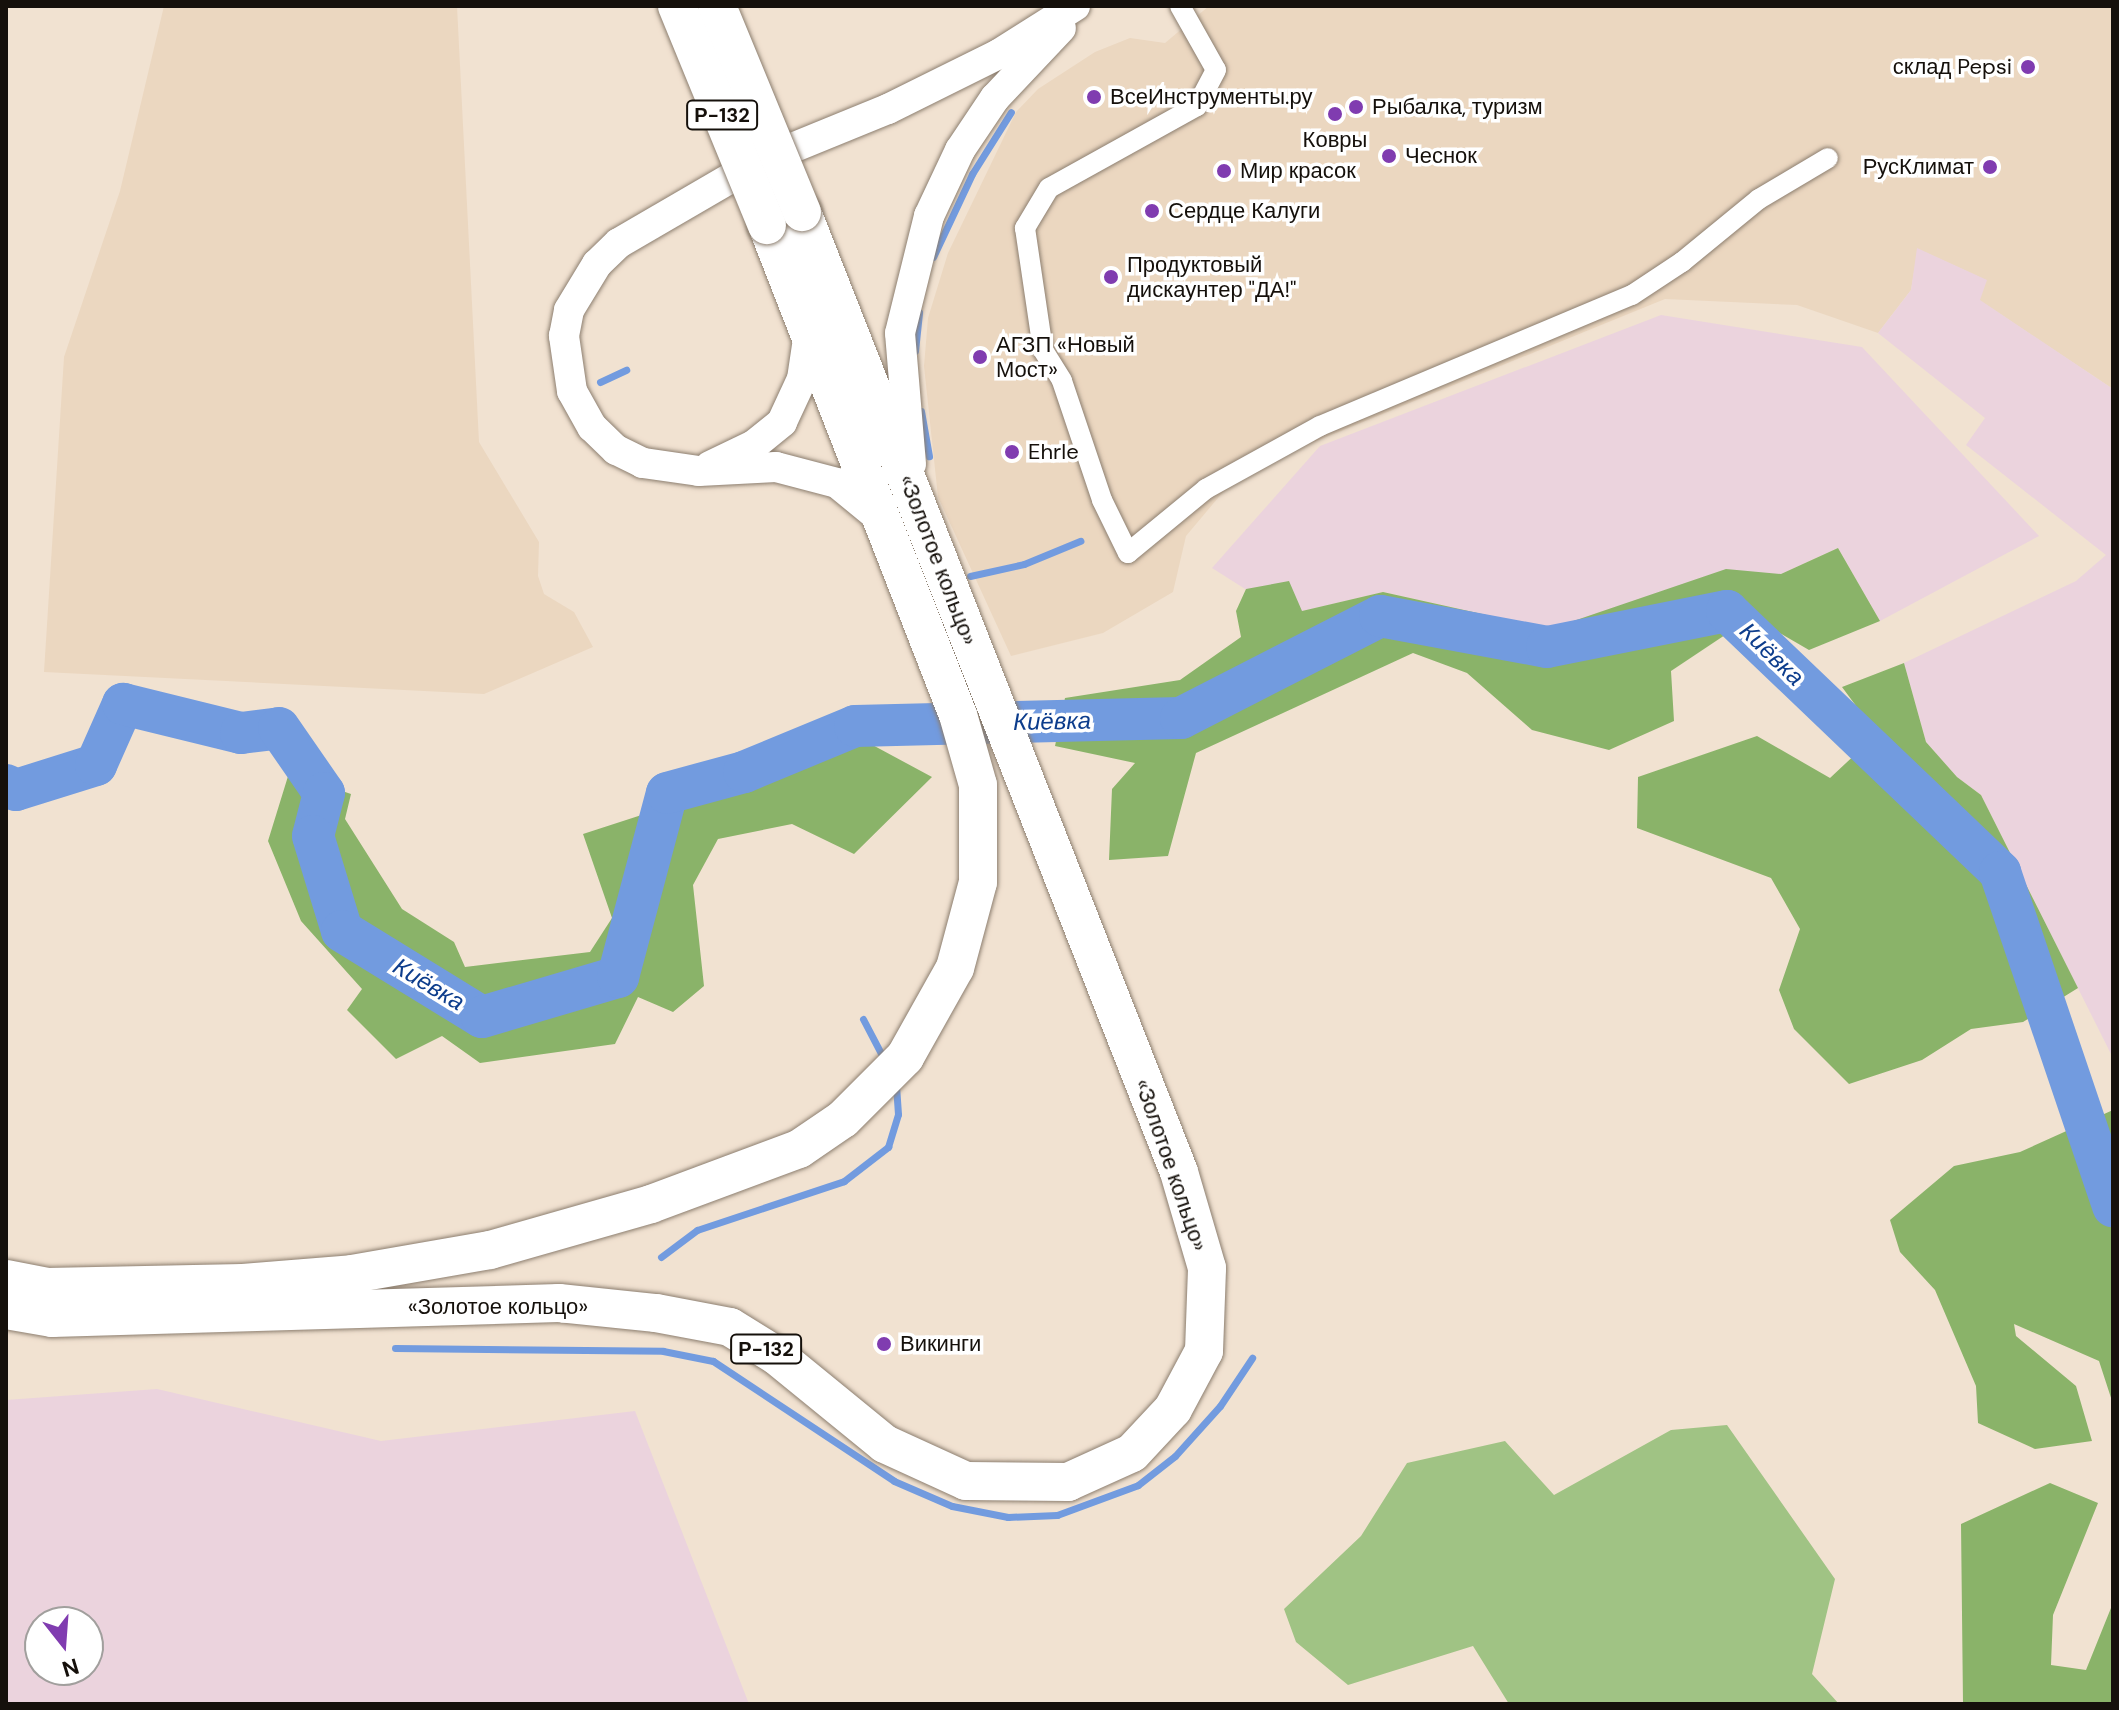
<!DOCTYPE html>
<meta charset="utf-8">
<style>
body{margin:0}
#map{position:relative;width:2119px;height:1710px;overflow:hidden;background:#f1e2d1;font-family:"DM Sans",sans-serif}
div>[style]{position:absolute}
.built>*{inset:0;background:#ebd7c0}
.industrial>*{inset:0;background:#ebd3dd}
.green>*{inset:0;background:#a0c384}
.forest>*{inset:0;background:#8ab369}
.stream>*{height:7px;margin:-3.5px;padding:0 3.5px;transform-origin:3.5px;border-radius:3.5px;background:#729bdf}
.river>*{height:42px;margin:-21px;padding:0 21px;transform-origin:21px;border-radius:21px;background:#729bdf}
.roads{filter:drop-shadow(0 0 2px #8c7e6f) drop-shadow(0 0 2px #8c7e6f)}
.street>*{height:20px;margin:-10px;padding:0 10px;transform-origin:10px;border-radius:10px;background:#fff}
.secondary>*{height:30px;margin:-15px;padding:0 15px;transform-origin:15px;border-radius:15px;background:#fff}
.highway>*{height:38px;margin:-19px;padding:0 19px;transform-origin:19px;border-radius:19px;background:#fff}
.bridges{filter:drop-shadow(0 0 2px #8c7e6f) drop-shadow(0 0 2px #8c7e6f)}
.highway-bridge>*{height:38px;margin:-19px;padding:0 19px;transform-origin:19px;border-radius:19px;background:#fff}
.dots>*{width:22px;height:22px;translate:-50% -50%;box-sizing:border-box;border:4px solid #fff;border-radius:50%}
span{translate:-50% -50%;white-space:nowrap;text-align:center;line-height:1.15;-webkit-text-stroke:7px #fff;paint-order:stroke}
.shield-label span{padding:2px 6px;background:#fff;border:2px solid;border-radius:6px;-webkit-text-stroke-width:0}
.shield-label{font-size:20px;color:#15100b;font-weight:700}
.poi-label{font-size:22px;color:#15100b}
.right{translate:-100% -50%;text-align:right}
.left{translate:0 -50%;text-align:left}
.street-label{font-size:22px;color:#15100b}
.water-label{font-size:24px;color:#0d3d8c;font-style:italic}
.frame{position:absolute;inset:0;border:8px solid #15100b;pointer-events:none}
.north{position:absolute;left:24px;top:1606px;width:80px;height:80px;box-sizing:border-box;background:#fff;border:2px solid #a19f9d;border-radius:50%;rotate:163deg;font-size:22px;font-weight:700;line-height:32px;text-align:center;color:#15100b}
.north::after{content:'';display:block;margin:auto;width:28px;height:36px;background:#803cb0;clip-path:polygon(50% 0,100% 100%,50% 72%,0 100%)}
</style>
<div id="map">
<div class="built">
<i style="clip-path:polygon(164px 6px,457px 6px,479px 442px,539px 542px,538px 576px,544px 594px,574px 612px,593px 647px,484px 694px,44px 672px,64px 357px,120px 191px)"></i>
<i style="clip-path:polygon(1209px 6px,2113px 6px,2113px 389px,1979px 300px,1986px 280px,1918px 249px,1911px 290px,1878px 333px,1797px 305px,1665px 299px,1282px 455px,1223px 492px,1186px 536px,1173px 592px,1103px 633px,1011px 656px,938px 497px,924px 366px,928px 318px,948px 253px,1016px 112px,1038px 89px,1095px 52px,1130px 38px,1165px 43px)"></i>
</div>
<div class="industrial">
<i style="clip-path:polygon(1917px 248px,1987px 280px,1980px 300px,2113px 389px,2113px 1058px,1981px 795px,1957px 777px,1926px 742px,1904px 663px,2076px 581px,2106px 555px,1966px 445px,1985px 418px,1878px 333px,1911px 290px)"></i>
<i style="clip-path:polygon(1661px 315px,1862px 347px,2039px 536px,1880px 621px,1838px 548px,1781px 574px,1550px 629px,1383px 592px,1286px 615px,1212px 568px,1320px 446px)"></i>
<i style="clip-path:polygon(evenodd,157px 1389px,381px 1441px,635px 1411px,749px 1704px,6px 1704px,6px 1400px,157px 1389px,40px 1622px,88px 1622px,88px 1670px,40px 1670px,40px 1622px)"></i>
</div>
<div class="green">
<i style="clip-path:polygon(1727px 1425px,1835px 1579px,1812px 1674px,1839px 1704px,1509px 1704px,1473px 1646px,1348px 1685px,1296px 1642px,1284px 1609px,1361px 1536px,1407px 1463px,1505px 1441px,1554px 1495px,1671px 1430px)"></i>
</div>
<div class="forest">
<i style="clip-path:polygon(1838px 548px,1880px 621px,1809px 650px,1752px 617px,1671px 671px,1674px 721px,1609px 750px,1532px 730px,1467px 673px,1413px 653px,1196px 753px,1168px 856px,1109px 860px,1112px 789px,1135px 763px,1055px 746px,1065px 698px,1180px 680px,1241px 637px,1236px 611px,1246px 589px,1289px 581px,1302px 611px,1383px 592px,1550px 629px,1726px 569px,1781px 574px)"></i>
<i style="clip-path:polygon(1904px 663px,1926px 742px,1957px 777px,1981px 795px,2078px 988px,2023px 1022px,1971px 1029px,1922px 1060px,1849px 1084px,1794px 1029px,1779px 990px,1800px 929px,1771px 878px,1637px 828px,1638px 777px,1757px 736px,1830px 778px,1877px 734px,1842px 687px)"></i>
<i style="clip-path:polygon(867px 742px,932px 777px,854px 854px,792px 824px,718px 839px,693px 885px,704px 986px,673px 1012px,638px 997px,615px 1044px,480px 1063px,442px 1036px,396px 1059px,347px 1010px,362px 989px,301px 921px,268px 841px,289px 773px,351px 794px,345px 819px,402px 909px,454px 942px,465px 967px,590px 952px,612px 918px,583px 834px)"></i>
<i style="clip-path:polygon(2113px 1110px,2113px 1404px,2099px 1361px,2014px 1324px,2016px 1336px,2076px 1386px,2092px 1441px,2035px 1449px,1978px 1423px,1976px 1386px,1935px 1290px,1900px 1252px,1890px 1220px,1954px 1166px,2020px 1152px)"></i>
<i style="clip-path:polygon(2050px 1483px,2098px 1503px,2053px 1615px,2051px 1665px,2086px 1670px,2113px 1603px,2113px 1704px,1963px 1704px,1961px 1524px)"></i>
</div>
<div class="stream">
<i style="left:933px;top:257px;width:92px;rotate:-64.8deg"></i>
<i style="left:972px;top:174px;width:73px;rotate:-57.8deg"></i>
<i style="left:915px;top:351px;width:39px;rotate:-84deg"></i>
<i style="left:600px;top:382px;width:29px;rotate:-25deg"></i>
<i style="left:921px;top:411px;width:46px;rotate:79.9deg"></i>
<i style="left:970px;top:576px;width:55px;rotate:-12.5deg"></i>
<i style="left:1024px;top:564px;width:61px;rotate:-22.3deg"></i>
<i style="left:863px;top:1019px;width:47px;rotate:62.4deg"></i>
<i style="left:661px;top:1257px;width:45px;rotate:-36.9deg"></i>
<i style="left:697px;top:1230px;width:155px;rotate:-18.4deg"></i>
<i style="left:844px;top:1181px;width:56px;rotate:-37.7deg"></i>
<i style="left:888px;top:1147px;width:34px;rotate:-73deg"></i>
<i style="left:898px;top:1114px;width:31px;rotate:-94deg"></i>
<i style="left:395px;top:1348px;width:268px;rotate:0.6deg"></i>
<i style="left:663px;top:1351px;width:51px;rotate:11.3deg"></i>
<i style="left:713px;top:1361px;width:217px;rotate:33.5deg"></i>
<i style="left:894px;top:1481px;width:63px;rotate:23.3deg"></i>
<i style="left:952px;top:1506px;width:57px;rotate:11.1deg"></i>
<i style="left:1008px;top:1517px;width:49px;rotate:-2.3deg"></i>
<i style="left:1057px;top:1515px;width:86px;rotate:-20.3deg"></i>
<i style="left:1138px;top:1485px;width:47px;rotate:-38.1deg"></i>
<i style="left:1175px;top:1456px;width:67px;rotate:-48deg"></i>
<i style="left:1220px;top:1406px;width:58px;rotate:-56.3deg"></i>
</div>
<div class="river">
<i style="left:6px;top:785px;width:11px;rotate:27deg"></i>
<i style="left:16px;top:790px;width:84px;rotate:-17.4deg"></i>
<i style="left:96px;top:765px;width:67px;rotate:-66.1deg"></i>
<i style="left:123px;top:704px;width:122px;rotate:13.8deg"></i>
<i style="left:241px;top:733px;width:38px;rotate:-7deg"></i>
<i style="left:279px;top:728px;width:79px;rotate:55.3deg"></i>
<i style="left:324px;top:793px;width:44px;rotate:104.3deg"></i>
<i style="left:313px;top:836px;width:99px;rotate:73deg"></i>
<i style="left:342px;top:931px;width:164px;rotate:31.6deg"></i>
<i style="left:482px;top:1017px;width:142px;rotate:-16.4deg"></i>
<i style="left:618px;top:977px;width:190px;rotate:-75.1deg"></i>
<i style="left:667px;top:793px;width:80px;rotate:-15.3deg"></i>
<i style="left:744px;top:772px;width:120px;rotate:-22.5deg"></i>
<i style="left:855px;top:726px;width:326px;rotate:-1.4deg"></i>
<i style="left:1181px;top:718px;width:224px;rotate:-27.1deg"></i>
<i style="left:1380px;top:616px;width:170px;rotate:10.5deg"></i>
<i style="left:1547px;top:647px;width:184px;rotate:-11.3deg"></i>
<i style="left:1727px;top:611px;width:378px;rotate:43.7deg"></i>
<i style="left:2000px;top:872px;width:353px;rotate:71.3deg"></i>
</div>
<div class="roads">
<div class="street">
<i style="left:1180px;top:6px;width:73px;rotate:60.6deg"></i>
<i style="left:1216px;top:70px;width:41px;rotate:117.8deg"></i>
<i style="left:1197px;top:106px;width:169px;rotate:151deg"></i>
<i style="left:1049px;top:188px;width:47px;rotate:121deg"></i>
<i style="left:1025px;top:228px;width:123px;rotate:81.6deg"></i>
<i style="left:1043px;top:350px;width:36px;rotate:58deg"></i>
<i style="left:1062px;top:381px;width:126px;rotate:71.4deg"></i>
<i style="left:1102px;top:500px;width:59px;rotate:63.9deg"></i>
<i style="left:1128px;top:553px;width:101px;rotate:-39.4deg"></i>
<i style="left:1206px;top:489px;width:130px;rotate:-28.9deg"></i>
<i style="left:1320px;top:426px;width:338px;rotate:-22.8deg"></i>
<i style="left:1632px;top:295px;width:60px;rotate:-33.4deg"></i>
<i style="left:1682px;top:262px;width:99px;rotate:-39.3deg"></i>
<i style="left:1759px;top:199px;width:80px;rotate:-30.7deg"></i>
</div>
<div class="secondary">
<i style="left:911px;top:464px;width:131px;rotate:-94.8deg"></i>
<i style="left:900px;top:333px;width:121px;rotate:-76.1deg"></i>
<i style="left:929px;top:216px;width:73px;rotate:-64.8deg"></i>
<i style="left:960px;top:150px;width:63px;rotate:-56.1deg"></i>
<i style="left:995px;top:98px;width:96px;rotate:-46.7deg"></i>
<i style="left:710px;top:466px;width:49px;rotate:-25.5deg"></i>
<i style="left:754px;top:445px;width:36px;rotate:-39deg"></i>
<i style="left:782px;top:422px;width:47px;rotate:-65.1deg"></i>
<i style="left:802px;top:379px;width:48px;rotate:-81.5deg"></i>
<i style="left:882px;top:520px;width:58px;rotate:-140.6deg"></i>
<i style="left:837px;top:483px;width:63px;rotate:-165.3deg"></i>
<i style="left:776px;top:467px;width:77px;rotate:177deg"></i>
<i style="left:699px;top:471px;width:57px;rotate:-171.9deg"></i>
<i style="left:643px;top:463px;width:30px;rotate:-154deg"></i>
<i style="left:616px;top:450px;width:33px;rotate:-136deg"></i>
<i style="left:592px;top:427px;width:41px;rotate:-119.1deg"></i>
<i style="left:572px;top:391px;width:56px;rotate:-98.3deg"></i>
<i style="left:564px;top:336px;width:26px;rotate:-79deg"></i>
<i style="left:569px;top:310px;width:54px;rotate:-58.7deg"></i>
<i style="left:597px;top:264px;width:30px;rotate:-44deg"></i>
<i style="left:619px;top:243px;width:161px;rotate:-30.2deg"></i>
<i style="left:758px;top:162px;width:140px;rotate:-22.2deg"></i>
<i style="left:888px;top:109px;width:124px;rotate:-26.4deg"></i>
<i style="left:999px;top:54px;width:90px;rotate:-32.3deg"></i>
</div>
<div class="highway">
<i style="left:6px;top:1279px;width:42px;rotate:11deg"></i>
<i style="left:47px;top:1287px;width:196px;rotate:-1.2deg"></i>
<i style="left:243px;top:1283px;width:109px;rotate:-4.7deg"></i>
<i style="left:352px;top:1274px;width:140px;rotate:-9.9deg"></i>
<i style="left:490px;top:1250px;width:167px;rotate:-15.9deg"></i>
<i style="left:651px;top:1204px;width:158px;rotate:-20.4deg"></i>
<i style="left:799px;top:1149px;width:53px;rotate:-34.3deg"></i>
<i style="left:843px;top:1119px;width:88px;rotate:-45deg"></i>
<i style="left:905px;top:1057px;width:102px;rotate:-60.7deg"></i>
<i style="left:955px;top:968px;width:89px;rotate:-75deg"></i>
<i style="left:978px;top:882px;width:97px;rotate:-90deg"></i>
<i style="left:978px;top:785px;width:73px;rotate:-105.9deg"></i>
<i style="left:958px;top:715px;width:526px;rotate:-111.3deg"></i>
<i style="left:6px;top:1310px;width:47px;rotate:9.9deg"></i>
<i style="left:52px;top:1318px;width:507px;rotate:-1.69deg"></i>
<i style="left:559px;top:1303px;width:98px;rotate:5.9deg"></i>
<i style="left:656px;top:1313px;width:75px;rotate:10.7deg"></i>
<i style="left:730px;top:1327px;width:55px;rotate:31.7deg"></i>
<i style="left:777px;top:1356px;width:139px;rotate:39.2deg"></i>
<i style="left:885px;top:1444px;width:89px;rotate:24.6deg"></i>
<i style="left:966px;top:1481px;width:102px;rotate:0.6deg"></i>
<i style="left:1068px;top:1482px;width:70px;rotate:-24.4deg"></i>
<i style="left:1132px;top:1453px;width:60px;rotate:-47deg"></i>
<i style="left:1173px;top:1409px;width:66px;rotate:-61.9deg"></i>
<i style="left:1204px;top:1351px;width:83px;rotate:-87.9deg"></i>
<i style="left:1207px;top:1268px;width:100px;rotate:-106.3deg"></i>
<i style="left:1179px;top:1172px;width:1031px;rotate:-111.44deg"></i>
</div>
</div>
<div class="bridges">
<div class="highway-bridge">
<i style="left:677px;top:6px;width:237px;rotate:67.7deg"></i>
<i style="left:717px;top:6px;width:223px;rotate:67.6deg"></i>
</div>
</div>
<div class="dots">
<i style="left:2028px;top:67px;background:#803cb0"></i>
<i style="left:1094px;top:97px;background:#803cb0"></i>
<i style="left:1356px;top:107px;background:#803cb0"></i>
<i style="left:1335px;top:114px;background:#803cb0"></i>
<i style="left:1389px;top:156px;background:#803cb0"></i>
<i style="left:1990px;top:167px;background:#803cb0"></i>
<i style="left:1224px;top:171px;background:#803cb0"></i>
<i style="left:1152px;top:211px;background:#803cb0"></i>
<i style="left:1111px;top:277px;background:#803cb0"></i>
<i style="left:980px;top:357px;background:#803cb0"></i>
<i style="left:1012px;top:452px;background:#803cb0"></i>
<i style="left:884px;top:1344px;background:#803cb0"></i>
</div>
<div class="shield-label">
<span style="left:722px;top:115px">Р-132</span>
<span style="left:766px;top:1349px">Р-132</span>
</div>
<div class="poi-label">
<span class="right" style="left:2012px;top:67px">склад Pepsi</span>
<span class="left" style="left:1110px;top:97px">ВсеИнструменты.ру</span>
<span class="left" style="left:1372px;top:107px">Рыбалка, туризм</span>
<span style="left:1335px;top:140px">Ковры</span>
<span class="left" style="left:1405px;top:156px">Чеснок</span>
<span class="right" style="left:1974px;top:167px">РусКлимат</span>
<span class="left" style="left:1240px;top:171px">Мир красок</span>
<span class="left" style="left:1168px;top:211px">Сердце Калуги</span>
<span class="left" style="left:1127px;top:277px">Продуктовый<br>дискаунтер "ДА!"</span>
<span class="left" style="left:996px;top:357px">АГЗП «Новый<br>Мост»</span>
<span class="left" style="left:1028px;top:452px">Ehrle</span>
<span class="left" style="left:900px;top:1344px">Викинги</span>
</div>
<div class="street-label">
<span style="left:938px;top:560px;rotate:69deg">«Золотое кольцо»</span>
<span style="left:1171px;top:1165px;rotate:71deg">«Золотое кольцо»</span>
<span style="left:498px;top:1307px">«Золотое кольцо»</span>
</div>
<div class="water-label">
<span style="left:1772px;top:654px;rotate:44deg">Киёвка</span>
<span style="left:1052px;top:721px;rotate:-1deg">Киёвка</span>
<span style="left:429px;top:984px;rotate:31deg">Киёвка</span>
</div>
<div class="frame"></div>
<div class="north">N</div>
</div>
